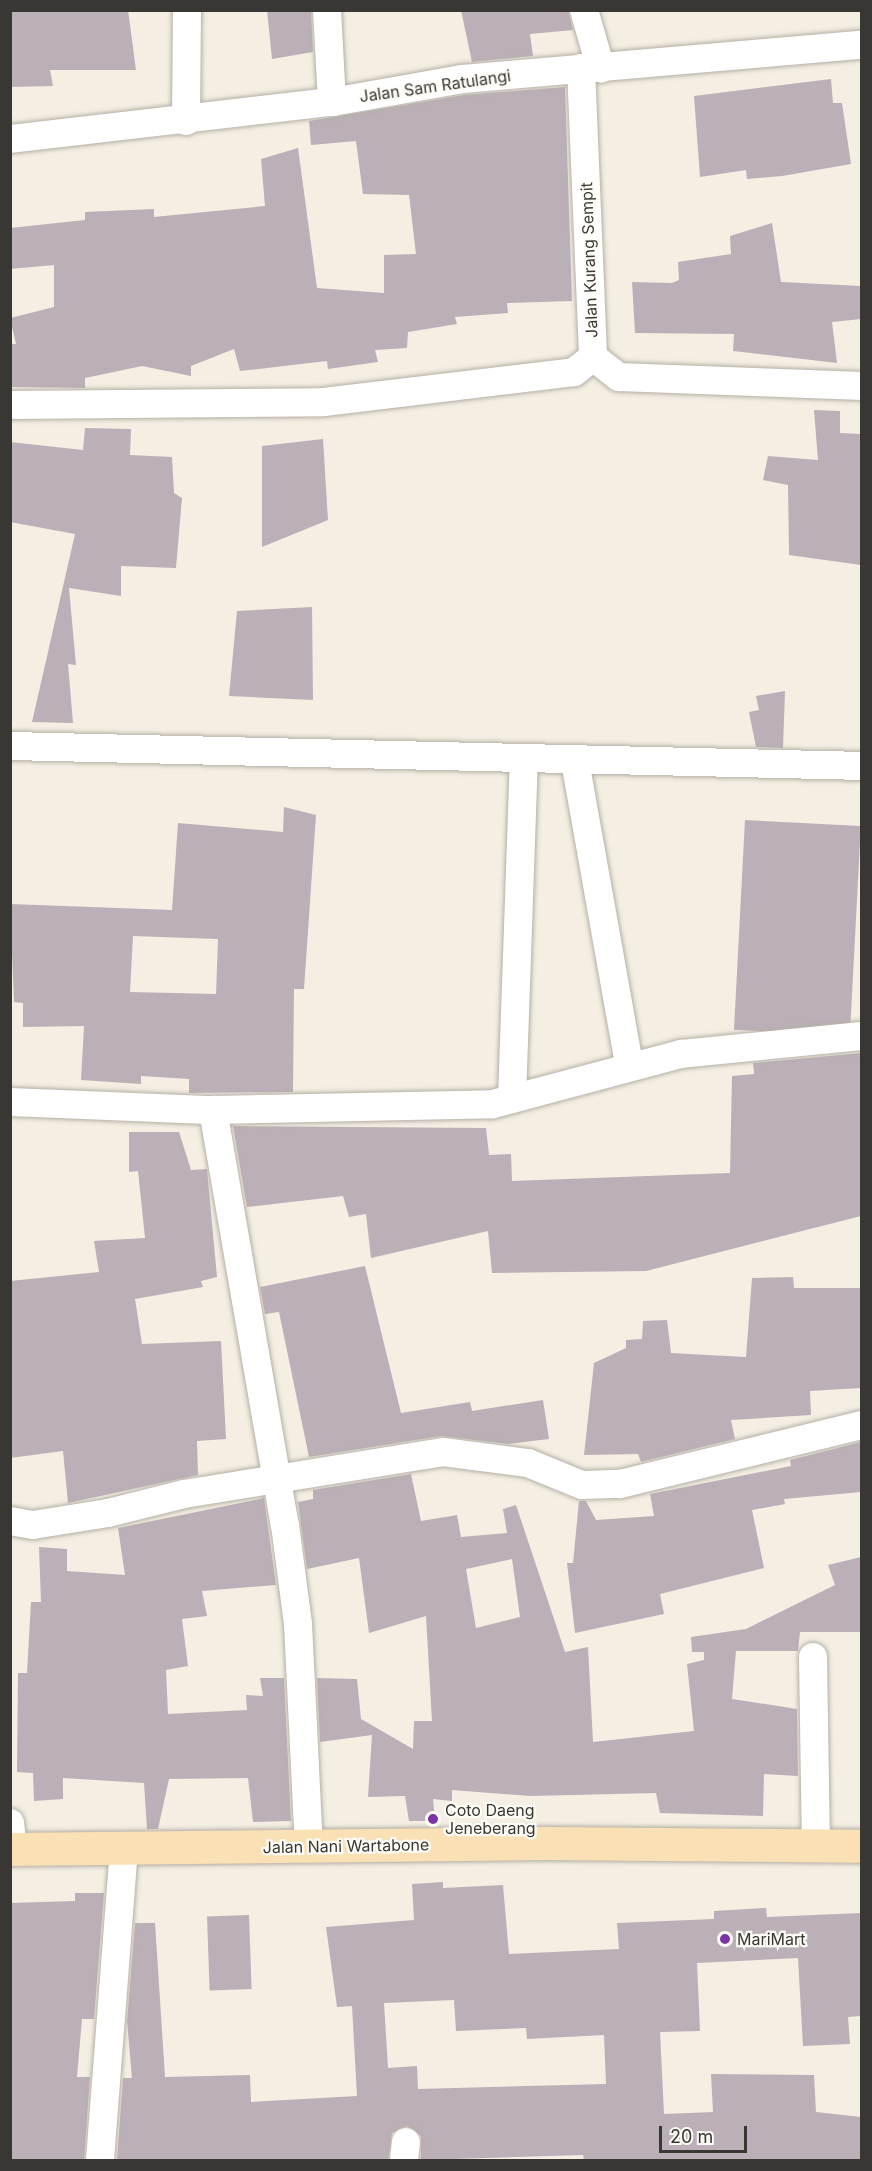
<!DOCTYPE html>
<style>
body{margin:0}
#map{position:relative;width:872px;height:2171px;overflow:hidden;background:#f4eee3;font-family:Inter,sans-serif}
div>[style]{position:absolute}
.building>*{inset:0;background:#bbb0b7;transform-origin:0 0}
.roads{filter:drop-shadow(0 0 2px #b5afa5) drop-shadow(0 0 2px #b5afa5)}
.minor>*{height:28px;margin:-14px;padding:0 14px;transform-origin:14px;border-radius:14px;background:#fff}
.major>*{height:33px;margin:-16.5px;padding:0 16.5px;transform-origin:16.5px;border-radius:16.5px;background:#fae0b5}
.dots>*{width:16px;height:16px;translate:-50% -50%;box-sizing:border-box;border:3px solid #fefcf7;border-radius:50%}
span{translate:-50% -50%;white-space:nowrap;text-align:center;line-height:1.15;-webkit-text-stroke:4.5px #fefcf7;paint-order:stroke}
.street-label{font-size:16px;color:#393733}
.poi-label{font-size:16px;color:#393733}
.left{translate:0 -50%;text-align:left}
.frame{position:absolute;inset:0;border:12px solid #393733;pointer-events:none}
.scale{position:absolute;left:659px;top:2126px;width:88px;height:27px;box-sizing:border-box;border:3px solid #393733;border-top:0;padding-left:8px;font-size:18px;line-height:21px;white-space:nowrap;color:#393733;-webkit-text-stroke:4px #fefcf7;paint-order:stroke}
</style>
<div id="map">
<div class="building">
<i style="clip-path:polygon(10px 10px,128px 10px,136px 70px,50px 70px,53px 86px,10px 87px)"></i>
<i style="clip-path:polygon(267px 10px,311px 10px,313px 52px,272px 59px)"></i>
<i style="clip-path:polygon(461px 10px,568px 10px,573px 30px,530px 34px,533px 56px,472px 62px)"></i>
<i style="clip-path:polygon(831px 79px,833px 103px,842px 103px,851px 164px,782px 176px,747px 179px,746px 170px,700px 177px,694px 96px)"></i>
<i style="clip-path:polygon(565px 87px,572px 301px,507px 303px,508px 313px,455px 317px,457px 324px,408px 332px,407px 348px,375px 350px,378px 362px,328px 369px,327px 361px,240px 371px,234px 349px,191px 366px,191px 376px,142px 366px,85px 378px,85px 388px,10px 387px,10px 344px,16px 344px,10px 318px,54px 307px,54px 265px,10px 269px,10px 228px,85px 220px,85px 212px,154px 209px,154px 217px,265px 206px,261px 159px,298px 148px,317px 288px,384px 293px,384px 255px,416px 254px,409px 195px,363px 194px,356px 141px,311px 145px,309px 121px,464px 95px)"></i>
<i style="clip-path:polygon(772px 223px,781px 282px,861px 286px,861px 319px,832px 322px,837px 363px,733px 351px,734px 334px,635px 333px,632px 282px,672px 283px,679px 280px,678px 262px,731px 254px,730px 236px)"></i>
<i style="clip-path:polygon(814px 410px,840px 411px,840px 433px,861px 434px,861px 565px,789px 555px,788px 485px,763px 480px,768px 456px,818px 460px)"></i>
<i style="clip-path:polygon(85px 428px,131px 429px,130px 455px,172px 457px,174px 493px,182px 498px,176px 568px,121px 566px,121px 596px,69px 588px,76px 665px,68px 664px,73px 723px,32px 722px,75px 534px,10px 522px,10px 442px,83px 450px)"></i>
<i style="clip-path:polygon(323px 439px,328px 520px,262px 547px,262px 446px)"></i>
<i style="clip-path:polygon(312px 607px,313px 700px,229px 696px,237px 611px)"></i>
<i style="clip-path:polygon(785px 691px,783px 748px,756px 747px,749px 712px,759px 710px,756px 696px)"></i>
<i style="clip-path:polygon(evenodd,284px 807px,316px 815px,304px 989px,294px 989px,293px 1092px,189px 1093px,189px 1079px,141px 1076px,141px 1084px,81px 1080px,84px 1026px,23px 1027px,23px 1003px,14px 1002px,10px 904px,172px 910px,178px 823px,283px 832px,284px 807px,133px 936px,218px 939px,216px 994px,130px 992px,133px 936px)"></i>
<i style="left:745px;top:820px;width:116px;height:210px;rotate:3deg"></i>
<i style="clip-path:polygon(861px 1053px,861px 1216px,646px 1271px,492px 1273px,488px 1231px,371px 1258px,366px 1214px,349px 1217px,343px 1196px,247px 1207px,233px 1126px,486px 1128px,489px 1155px,511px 1154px,512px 1181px,730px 1173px,732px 1076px,754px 1074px,753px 1063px)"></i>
<i style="clip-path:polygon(129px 1132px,179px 1132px,191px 1170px,207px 1169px,217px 1277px,201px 1281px,203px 1287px,135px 1299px,142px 1344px,221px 1341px,226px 1439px,197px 1441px,198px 1475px,68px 1503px,63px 1451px,10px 1458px,10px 1281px,99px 1272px,94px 1241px,145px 1238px,138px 1171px,129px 1172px)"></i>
<i style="clip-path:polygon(365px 1266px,401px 1413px,470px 1402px,472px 1411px,543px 1400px,549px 1439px,508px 1444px,441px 1436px,309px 1457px,279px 1312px,265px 1314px,260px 1287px)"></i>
<i style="clip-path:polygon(793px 1277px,794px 1288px,861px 1288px,861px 1388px,810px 1391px,811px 1415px,731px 1420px,735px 1439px,641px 1462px,638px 1454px,584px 1455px,594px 1363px,626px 1348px,626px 1340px,642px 1339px,643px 1321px,667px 1320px,671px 1353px,746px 1357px,752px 1278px)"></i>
<i style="clip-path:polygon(861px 1442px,861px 1492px,784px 1499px,785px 1504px,752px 1510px,764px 1568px,660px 1594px,664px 1614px,575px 1633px,567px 1563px,573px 1563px,579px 1501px,586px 1501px,596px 1520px,654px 1516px,650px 1494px,791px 1466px,790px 1460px)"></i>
<i style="clip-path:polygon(evenodd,411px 1474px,421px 1521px,457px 1515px,461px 1537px,507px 1533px,503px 1509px,516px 1505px,565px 1652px,588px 1647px,593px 1742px,694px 1731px,687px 1664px,704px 1660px,704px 1652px,692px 1652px,691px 1637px,746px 1629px,835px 1585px,828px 1565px,861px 1557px,861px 1632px,800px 1632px,798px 1651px,736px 1651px,732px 1699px,797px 1709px,798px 1776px,764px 1774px,763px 1816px,660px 1813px,656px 1793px,530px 1796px,452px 1790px,452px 1801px,433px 1799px,435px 1821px,409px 1821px,405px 1796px,368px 1797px,372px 1735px,320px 1742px,317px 1678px,357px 1679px,361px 1719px,413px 1749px,414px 1721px,432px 1721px,426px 1616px,369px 1633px,359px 1558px,307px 1569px,298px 1502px,313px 1499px,313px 1490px,411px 1474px,512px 1559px,520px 1617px,476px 1628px,466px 1569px,512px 1559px)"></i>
<i style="clip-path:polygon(264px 1498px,276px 1585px,202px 1591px,207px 1616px,182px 1619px,188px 1666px,166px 1670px,168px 1714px,247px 1710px,246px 1695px,263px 1696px,260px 1678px,284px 1678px,291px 1821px,253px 1822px,248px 1778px,169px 1779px,158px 1829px,147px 1829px,144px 1783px,63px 1778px,63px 1799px,34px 1801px,33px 1773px,17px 1772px,18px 1673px,27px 1673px,31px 1602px,41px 1602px,39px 1547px,67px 1549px,67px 1571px,125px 1575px,118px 1528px)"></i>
<i style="clip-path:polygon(evenodd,443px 1882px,443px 1888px,503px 1885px,509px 1954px,619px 1949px,617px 1923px,714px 1919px,714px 1911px,766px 1908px,767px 1917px,861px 1913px,861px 2016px,848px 2017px,850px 2044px,803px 2046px,798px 1958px,697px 1963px,700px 2031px,660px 2032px,664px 2114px,713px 2112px,711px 2074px,814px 2075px,816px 2112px,861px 2117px,861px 2160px,584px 2160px,583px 2155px,421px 2160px,421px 2136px,407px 2126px,392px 2133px,388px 2160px,117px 2160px,123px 2078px,132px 2078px,127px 2021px,135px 1923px,155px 1923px,165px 2077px,250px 2075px,251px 2102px,357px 2096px,352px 2006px,337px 2007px,326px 1927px,414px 1920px,412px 1884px,443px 1882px,454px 2000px,456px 2031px,526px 2028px,527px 2039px,604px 2035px,606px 2084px,418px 2089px,417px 2066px,388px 2068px,384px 2003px,454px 2000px)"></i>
<i style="clip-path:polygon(75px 1893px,104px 1893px,94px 2019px,82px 2019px,77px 2077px,90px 2077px,84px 2160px,10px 2160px,10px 1903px,75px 1901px)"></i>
<i style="left:249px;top:1915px;width:74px;height:42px;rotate:88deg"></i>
</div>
<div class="roads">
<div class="minor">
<i style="left:327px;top:10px;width:92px;rotate:86.9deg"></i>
<i style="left:584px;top:10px;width:61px;rotate:73.9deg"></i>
<i style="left:581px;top:68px;width:289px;rotate:87.6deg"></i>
<i style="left:593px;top:357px;width:33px;rotate:38deg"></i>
<i style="left:619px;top:377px;width:243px;rotate:2.1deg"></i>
<i style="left:186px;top:121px;width:111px;rotate:-89.5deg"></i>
<i style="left:10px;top:139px;width:324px;rotate:-6.6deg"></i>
<i style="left:332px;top:102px;width:132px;rotate:-10deg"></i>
<i style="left:462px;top:79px;width:401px;rotate:-4.9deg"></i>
<i style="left:10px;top:405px;width:314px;rotate:-0.5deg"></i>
<i style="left:324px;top:402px;width:252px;rotate:-6.8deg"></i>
<i style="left:574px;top:372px;width:24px;rotate:-38deg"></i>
<i style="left:10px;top:746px;width:852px;rotate:1.34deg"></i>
<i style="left:575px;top:761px;width:309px;rotate:79.9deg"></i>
<i style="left:512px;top:1099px;width:339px;rotate:-88deg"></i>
<i style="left:10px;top:1102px;width:203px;rotate:2.3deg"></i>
<i style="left:213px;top:1110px;width:280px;rotate:-1.2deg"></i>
<i style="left:493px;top:1104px;width:195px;rotate:-14.9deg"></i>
<i style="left:681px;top:1054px;width:182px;rotate:-5.7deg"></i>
<i style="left:213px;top:1110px;width:421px;rotate:80.2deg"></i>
<i style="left:285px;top:1525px;width:100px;rotate:82.5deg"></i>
<i style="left:298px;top:1624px;width:223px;rotate:87.2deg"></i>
<i style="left:10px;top:1521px;width:23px;rotate:10deg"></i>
<i style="left:33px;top:1525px;width:76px;rotate:-9.1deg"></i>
<i style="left:108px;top:1513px;width:78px;rotate:-14deg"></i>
<i style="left:184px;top:1494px;width:262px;rotate:-9.2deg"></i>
<i style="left:443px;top:1452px;width:86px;rotate:7.4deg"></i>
<i style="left:528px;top:1463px;width:58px;rotate:22.2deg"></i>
<i style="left:582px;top:1485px;width:38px;rotate:-2deg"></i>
<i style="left:620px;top:1484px;width:249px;rotate:-13.7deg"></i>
<i style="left:813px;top:1657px;width:189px;rotate:89.1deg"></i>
<i style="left:10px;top:1823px;width:26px;rotate:83deg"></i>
<i style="left:100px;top:2160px;width:312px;rotate:-85.6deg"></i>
<i style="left:404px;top:2160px;width:18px;rotate:-84deg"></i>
</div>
<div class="major">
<i style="left:10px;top:1849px;width:534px;rotate:-0.64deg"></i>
<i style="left:544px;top:1843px;width:318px;rotate:0.5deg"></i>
</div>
</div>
<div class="dots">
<i style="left:433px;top:1819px;background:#7b33a6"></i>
<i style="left:725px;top:1939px;background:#7b33a6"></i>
</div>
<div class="street-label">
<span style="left:435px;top:86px;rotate:-8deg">Jalan Sam Ratulangi</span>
<span style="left:589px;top:260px;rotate:-92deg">Jalan Kurang Sempit</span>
<span style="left:346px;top:1846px;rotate:-1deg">Jalan Nani Wartabone</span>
</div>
<div class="poi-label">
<span class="left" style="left:445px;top:1819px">Coto Daeng<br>Jeneberang</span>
<span class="left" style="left:737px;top:1939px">MariMart</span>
</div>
<div class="frame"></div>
<div class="scale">20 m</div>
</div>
